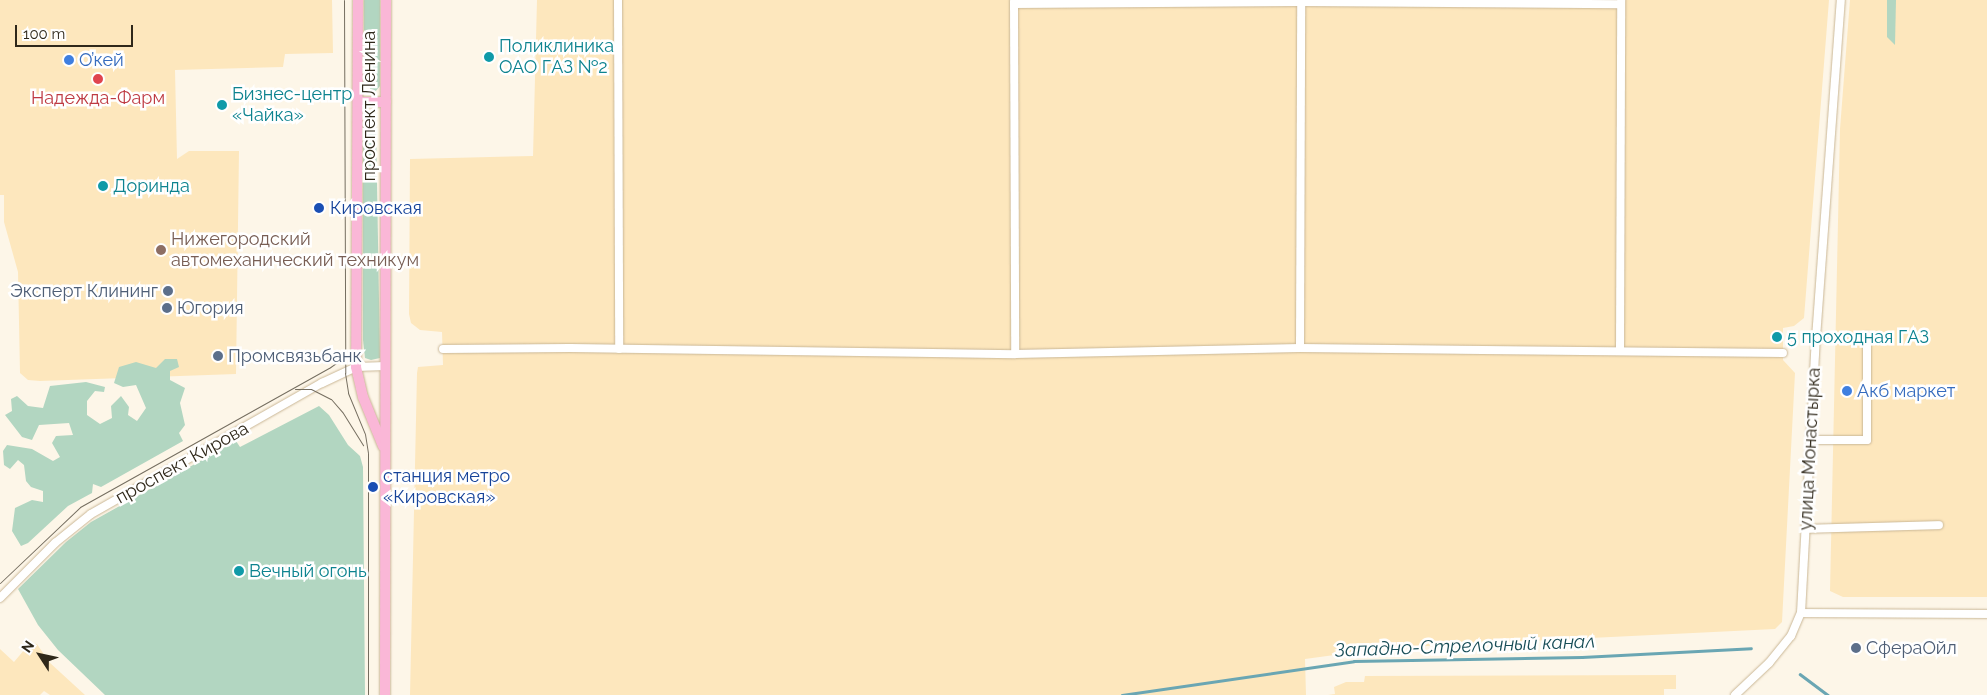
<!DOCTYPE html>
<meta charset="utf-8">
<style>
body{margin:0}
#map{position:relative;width:1987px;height:695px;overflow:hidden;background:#fdf6e8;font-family:Raleway,sans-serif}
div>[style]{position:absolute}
.built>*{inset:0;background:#fde7bd}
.green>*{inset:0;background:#b2d6c1}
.stream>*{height:2.5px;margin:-1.25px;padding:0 1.25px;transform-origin:1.25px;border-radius:1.25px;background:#6aa6b3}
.roads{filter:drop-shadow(0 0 1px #cab796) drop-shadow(0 0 1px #cab796)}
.minor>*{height:8px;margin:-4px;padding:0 4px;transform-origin:4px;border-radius:4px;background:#fff}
.major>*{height:10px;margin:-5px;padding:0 5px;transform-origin:5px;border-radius:5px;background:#fab7d7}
.tram>*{height:1px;margin:-0.5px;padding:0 0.5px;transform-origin:0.5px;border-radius:0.5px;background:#756e60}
.dots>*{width:14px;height:14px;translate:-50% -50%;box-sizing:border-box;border:2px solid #fff;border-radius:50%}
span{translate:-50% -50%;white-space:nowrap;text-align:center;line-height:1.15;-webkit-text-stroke:5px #fff;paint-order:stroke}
.culture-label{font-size:18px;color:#0d838f}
.left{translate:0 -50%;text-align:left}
.shop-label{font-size:18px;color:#366cbe}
.health-label{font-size:18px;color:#be3a42}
.street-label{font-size:18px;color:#2f281a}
.transit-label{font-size:18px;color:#164399}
.education-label{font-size:18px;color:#785e54}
.service-label{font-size:18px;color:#4e5e75}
.right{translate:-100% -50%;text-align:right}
.water-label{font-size:19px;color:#184d57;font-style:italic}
.north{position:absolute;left:15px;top:630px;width:50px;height:50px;-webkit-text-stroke:4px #fff;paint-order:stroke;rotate:305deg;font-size:14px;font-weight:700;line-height:20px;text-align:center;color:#2f281a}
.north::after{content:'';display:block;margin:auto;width:18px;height:22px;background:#2f281a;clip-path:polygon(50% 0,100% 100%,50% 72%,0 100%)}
.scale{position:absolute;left:15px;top:25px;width:118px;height:22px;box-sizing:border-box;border:2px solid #2f281a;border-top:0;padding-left:6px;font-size:15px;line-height:18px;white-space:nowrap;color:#2f281a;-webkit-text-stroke:4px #fff;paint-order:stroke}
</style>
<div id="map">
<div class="built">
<i style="clip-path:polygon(0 0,332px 0,333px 53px,285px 54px,283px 67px,175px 70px,177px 159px,189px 151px,239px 151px,236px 374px,40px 381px,28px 380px,20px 373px,18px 272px,4px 222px,4px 195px,0 195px)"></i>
<i style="clip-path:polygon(537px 0,1829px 0,1804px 318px,1794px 326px,1783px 328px,1783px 360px,1795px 373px,1782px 622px,1775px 629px,1386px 648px,1305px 659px,1306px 695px,410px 695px,417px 373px,418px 367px,443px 365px,442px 332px,420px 330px,411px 323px,409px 314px,410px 159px,533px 156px)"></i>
<i style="clip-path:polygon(1850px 0,1987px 0,1987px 597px,1843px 597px,1830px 591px,1840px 129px)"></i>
<i style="clip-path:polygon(30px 643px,37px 644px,49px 662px,85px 695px,50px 695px,44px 691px,40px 695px,0 695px,0 649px,14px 662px)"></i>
<i style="clip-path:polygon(1676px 675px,1676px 689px,1664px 689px,1664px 695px,1328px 695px,1335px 694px,1334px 687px,1346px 682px,1364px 682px,1365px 676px)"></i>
</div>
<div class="green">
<i style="clip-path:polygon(364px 0,380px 0,380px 86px,375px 92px,370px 89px,369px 35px,364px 30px)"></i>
<i style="clip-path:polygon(1887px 0,1896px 0,1895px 45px,1887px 37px)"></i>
<i style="clip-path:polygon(370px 117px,376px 123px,380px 358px,371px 360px,365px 358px,363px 340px,363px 124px)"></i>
<i style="clip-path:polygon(165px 359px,177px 359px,179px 367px,170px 371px,170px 380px,185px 388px,180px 403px,185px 425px,179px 433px,183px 441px,101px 487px,93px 484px,92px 493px,68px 506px,28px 543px,21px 546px,12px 531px,15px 508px,32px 500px,43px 502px,43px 491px,31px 487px,26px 481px,24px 465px,18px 460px,10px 469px,4px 465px,3px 451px,7px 445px,32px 449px,53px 461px,60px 457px,52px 443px,56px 436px,73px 435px,69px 423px,39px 425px,32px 440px,22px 437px,5px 415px,12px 411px,11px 399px,17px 396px,28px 406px,43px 408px,50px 386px,86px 382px,105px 387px,104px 392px,95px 391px,87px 401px,87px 415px,100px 424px,112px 418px,111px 406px,121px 396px,129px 407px,128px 415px,137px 421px,146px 408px,136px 385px,123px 387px,114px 383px,119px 367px,136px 362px,156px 368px)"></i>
<i style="clip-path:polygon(319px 406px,329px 415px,348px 445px,360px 456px,363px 467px,365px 695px,105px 695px,58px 650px,38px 625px,18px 589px,66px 542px,91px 522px,236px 441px,240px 447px)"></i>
</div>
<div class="stream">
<i style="left:1800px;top:674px;width:35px;rotate:37deg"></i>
<i style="left:1122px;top:695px;width:234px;rotate:-8.3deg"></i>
<i style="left:1354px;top:661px;width:228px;rotate:-1deg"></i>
<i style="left:1582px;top:657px;width:169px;rotate:-3deg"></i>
</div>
<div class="roads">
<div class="minor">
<i style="left:618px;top:0;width:349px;rotate:89.8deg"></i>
<i style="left:1014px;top:1px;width:353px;rotate:89.8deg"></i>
<i style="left:1014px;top:4px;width:287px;rotate:-0.4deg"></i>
<i style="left:1301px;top:2px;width:320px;rotate:0.4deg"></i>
<i style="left:1300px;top:348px;width:348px;rotate:-89.8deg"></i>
<i style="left:443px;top:349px;width:127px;rotate:-0.5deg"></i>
<i style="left:570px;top:348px;width:445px;rotate:0.8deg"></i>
<i style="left:1015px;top:354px;width:285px;rotate:-1.2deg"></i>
<i style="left:1300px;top:348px;width:483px;rotate:0.6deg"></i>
<i style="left:1620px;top:350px;width:350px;rotate:-89.8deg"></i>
<i style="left:1811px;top:440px;width:56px"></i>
<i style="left:1867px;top:440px;width:104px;rotate:-90deg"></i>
<i style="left:1806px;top:529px;width:133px;rotate:-1.7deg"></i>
<i style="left:0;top:598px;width:78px;rotate:-45deg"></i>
<i style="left:55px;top:543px;width:46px;rotate:-38.9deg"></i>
<i style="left:91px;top:514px;width:266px;rotate:-29.6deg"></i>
<i style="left:322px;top:383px;width:38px;rotate:-25deg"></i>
<i style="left:356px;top:367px;width:30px;rotate:-2deg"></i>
<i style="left:1801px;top:613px;width:186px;rotate:0.3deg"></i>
<i style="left:1735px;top:695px;width:47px;rotate:-43.3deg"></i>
<i style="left:1769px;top:663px;width:35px;rotate:-51deg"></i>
<i style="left:1791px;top:636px;width:25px;rotate:-67deg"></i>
<i style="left:1801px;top:613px;width:275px;rotate:-86.9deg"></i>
<i style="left:1816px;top:338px;width:339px;rotate:-85.8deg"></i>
</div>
<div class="major">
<i style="left:358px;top:0;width:367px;rotate:90.3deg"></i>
<i style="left:356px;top:367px;width:31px;rotate:77deg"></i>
<i style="left:363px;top:397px;width:53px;rotate:67.8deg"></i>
<i style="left:358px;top:102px;width:28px"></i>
<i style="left:385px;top:695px;width:695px;rotate:-89.92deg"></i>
</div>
</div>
<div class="tram">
<i style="left:344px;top:0;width:373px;rotate:89.8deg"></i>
<i style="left:345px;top:373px;width:20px;rotate:81deg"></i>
<i style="left:348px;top:393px;width:44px;rotate:67.5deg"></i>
<i style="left:365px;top:434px;width:19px;rotate:81deg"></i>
<i style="left:368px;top:453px;width:242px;rotate:90deg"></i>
<i style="left:295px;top:389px;width:16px"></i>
<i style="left:311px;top:389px;width:22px;rotate:27deg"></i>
<i style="left:331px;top:399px;width:18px;rotate:49deg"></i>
<i style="left:343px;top:413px;width:38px;rotate:58deg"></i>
<i style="left:0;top:583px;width:110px;rotate:-43.5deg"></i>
<i style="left:80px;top:507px;width:285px;rotate:-29.2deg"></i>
<i style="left:329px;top:368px;width:12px;rotate:-35deg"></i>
<i style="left:339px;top:361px;width:12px;rotate:-55deg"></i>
</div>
<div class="dots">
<i style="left:489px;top:57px;background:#0f9aa8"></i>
<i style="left:69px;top:60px;background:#3f7fe0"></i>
<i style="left:98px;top:79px;background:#e0444e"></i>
<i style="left:222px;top:105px;background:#0f9aa8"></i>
<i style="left:103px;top:186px;background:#0f9aa8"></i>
<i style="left:319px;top:208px;background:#1a4fb4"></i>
<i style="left:161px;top:250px;background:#8d6e63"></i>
<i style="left:168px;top:291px;background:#5c6f8a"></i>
<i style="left:167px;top:308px;background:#5c6f8a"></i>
<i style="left:1777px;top:337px;background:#0f9aa8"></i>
<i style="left:218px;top:356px;background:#5c6f8a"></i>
<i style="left:1847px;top:391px;background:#3f7fe0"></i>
<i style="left:373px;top:487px;background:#1a4fb4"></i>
<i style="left:239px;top:571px;background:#0f9aa8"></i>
<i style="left:1856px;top:648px;background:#5c6f8a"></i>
</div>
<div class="culture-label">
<span class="left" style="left:499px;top:57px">Поликлиника<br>ОАО ГАЗ №2</span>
<span class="left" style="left:232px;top:105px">Бизнес-центр<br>«Чайка»</span>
<span class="left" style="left:113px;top:186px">Доринда</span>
<span class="left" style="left:1787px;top:337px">5 проходная ГАЗ</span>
<span class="left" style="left:249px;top:571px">Вечный огонь</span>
</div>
<div class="shop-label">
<span class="left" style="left:79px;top:60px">О’кей</span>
<span class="left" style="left:1857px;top:391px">Акб маркет</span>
</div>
<div class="health-label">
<span style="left:98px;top:98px">Надежда-Фарм</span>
</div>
<div class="street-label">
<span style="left:369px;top:106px;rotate:-90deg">проспект Ленина</span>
<span style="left:1810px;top:449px;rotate:-87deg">улица Монастырка</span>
<span style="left:182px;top:463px;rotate:-29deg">проспект Кирова</span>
</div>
<div class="transit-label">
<span class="left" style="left:330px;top:208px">Кировская</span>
<span class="left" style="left:383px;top:487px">станция метро<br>«Кировская»</span>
</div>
<div class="education-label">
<span class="left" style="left:171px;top:250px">Нижегородский<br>автомеханический техникум</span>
</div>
<div class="service-label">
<span class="right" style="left:158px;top:291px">Эксперт Клининг</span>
<span class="left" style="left:177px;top:308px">Югория</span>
<span class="left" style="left:228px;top:356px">Промсвязьбанк</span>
<span class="left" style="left:1866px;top:648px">СфераОйл</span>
</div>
<div class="water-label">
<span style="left:1465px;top:646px;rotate:-2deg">Западно-Стрелочный канал</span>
</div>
<div class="north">N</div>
<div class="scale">100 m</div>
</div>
